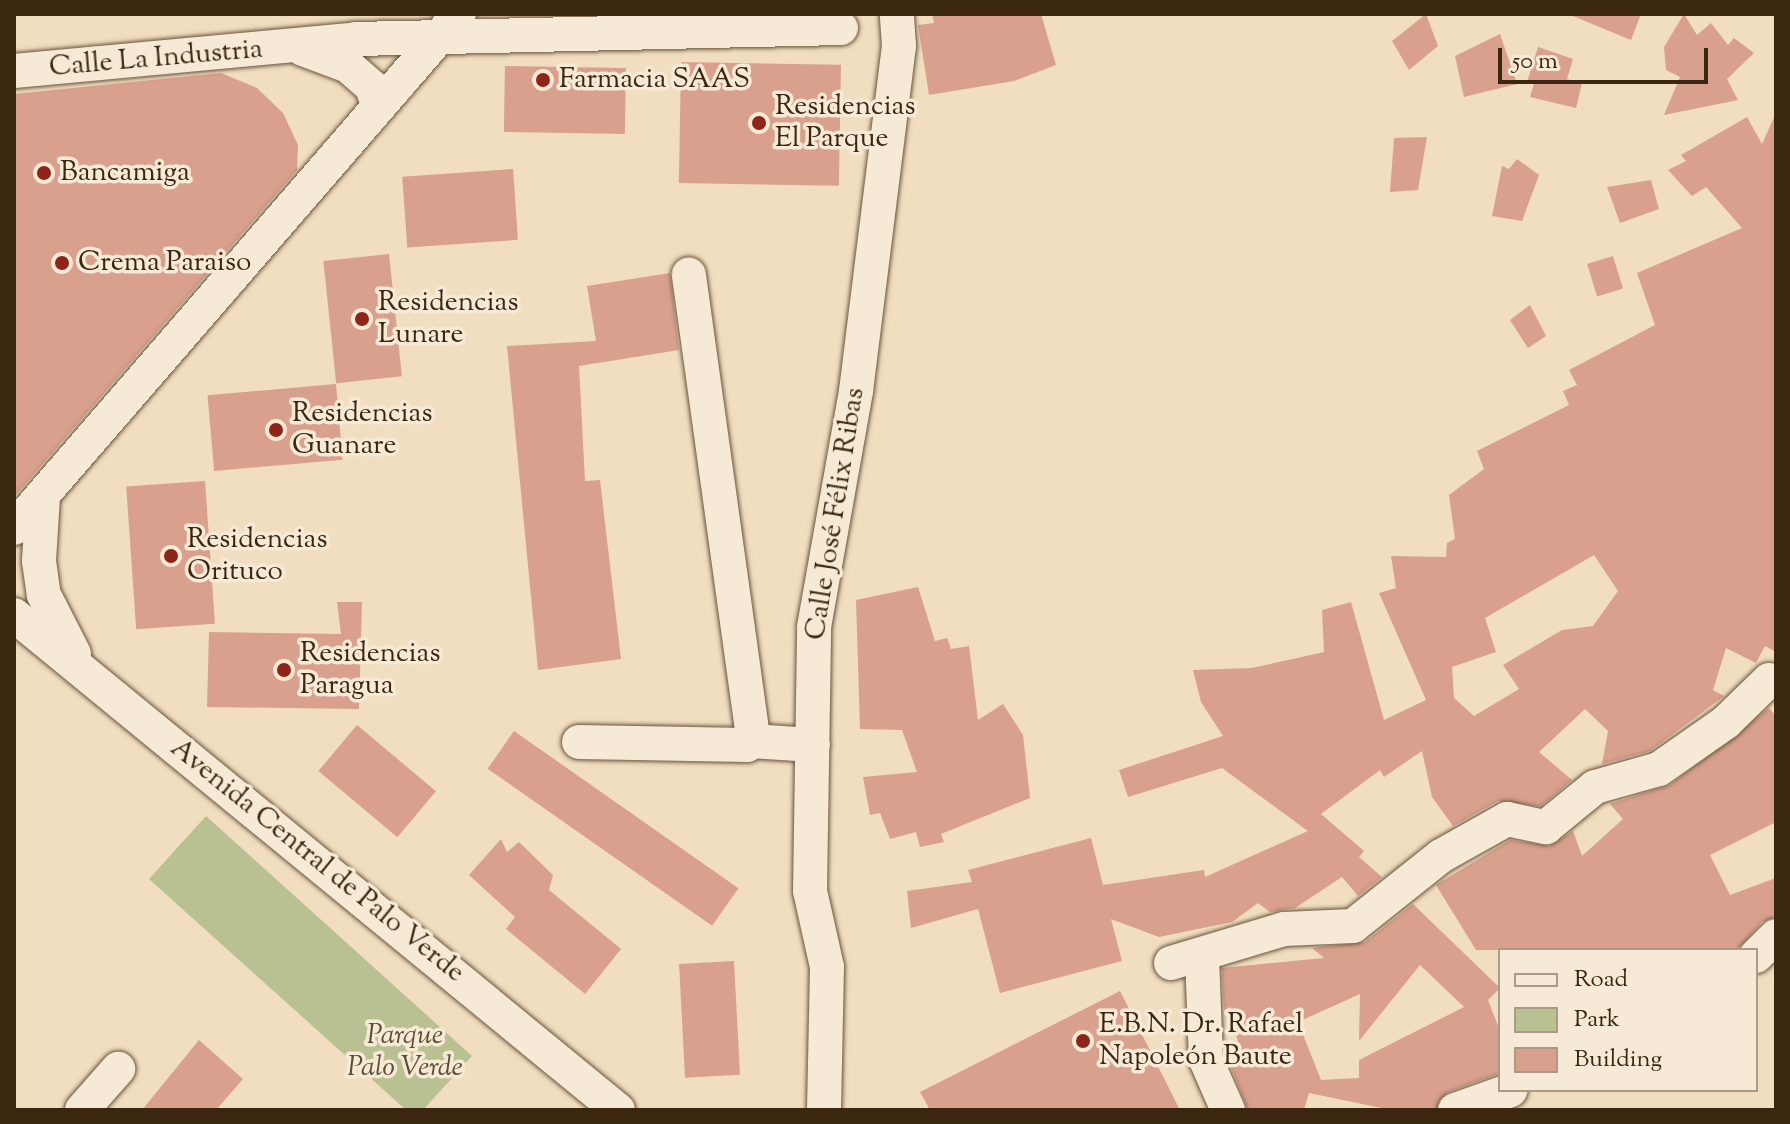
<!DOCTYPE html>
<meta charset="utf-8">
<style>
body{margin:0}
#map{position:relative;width:1790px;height:1124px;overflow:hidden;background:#f1ddbf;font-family:"Sorts Mill Goudy",serif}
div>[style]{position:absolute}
.green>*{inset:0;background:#b9c192}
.building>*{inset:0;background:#d9a08d;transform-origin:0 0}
.roads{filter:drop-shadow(0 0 2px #68543c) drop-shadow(0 0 2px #68543c)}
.minor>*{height:34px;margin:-17px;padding:0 17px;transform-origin:17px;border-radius:17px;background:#f6e9d5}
.dots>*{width:22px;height:22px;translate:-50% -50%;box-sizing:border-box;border:4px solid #f6e9d5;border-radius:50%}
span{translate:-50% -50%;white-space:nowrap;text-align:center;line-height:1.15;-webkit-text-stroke:7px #f6e9d5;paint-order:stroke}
.street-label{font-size:28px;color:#3b2710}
.poi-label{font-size:28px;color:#3b2710}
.left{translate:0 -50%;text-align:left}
.park-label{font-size:28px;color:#5a4e30;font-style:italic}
.frame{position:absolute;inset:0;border:16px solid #3b2710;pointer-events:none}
.legend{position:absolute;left:1498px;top:948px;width:260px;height:144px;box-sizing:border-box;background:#f6e9d5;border:2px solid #ab9b86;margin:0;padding:10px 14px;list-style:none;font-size:24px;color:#3b2710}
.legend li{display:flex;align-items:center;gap:16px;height:40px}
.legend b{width:40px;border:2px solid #ab9b86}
.scale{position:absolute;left:1498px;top:48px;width:210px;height:36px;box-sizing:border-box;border:4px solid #3b2710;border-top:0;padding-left:10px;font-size:24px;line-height:28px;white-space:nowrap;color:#3b2710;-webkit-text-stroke:6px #f6e9d5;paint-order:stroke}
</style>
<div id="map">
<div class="green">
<i style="clip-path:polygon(206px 816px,472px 1056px,423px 1110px,406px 1110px,149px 879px)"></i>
</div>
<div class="building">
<i style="clip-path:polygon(932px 14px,1041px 14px,1056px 65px,1014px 81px,929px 95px,918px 25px,934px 23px)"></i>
<i style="clip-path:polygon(1426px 14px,1438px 46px,1409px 70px,1392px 41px)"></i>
<i style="clip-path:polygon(1568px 14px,1641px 14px,1631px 40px)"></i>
<i style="clip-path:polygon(1684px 14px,1697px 35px,1711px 23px,1728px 45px,1734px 38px,1754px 53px,1727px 79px,1738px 100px,1664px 115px,1680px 77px,1666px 70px,1664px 47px)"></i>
<i style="clip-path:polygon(1500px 34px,1517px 84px,1464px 97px,1455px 56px)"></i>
<i style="clip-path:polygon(1538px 47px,1573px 59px,1567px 79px,1582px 83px,1576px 108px,1530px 97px,1535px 80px,1527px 82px)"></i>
<i style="left:681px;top:62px;width:160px;height:121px;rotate:1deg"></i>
<i style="left:505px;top:66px;width:121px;height:66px;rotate:1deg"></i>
<i style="clip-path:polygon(221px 73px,257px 88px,283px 113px,298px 145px,297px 170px,14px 497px,14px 94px)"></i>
<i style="clip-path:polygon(evenodd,1776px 113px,1776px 652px,1765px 646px,1756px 663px,1726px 648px,1713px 690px,1724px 696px,1650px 751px,1602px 764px,1608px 731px,1585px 709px,1539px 752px,1572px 780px,1541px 806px,1498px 801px,1453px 826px,1432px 797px,1422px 751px,1384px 777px,1380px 770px,1321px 814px,1364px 851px,1359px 857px,1382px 877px,1358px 896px,1342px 877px,1295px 908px,1270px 912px,1258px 903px,1232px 922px,1159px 937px,1111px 919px,1122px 961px,1000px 993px,978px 909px,911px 928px,907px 891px,972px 882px,968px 870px,1091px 838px,1103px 885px,1204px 870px,1205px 877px,1308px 831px,1222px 768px,1128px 797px,1119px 770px,1223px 736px,1201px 702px,1193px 670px,1252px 668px,1324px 652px,1322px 610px,1351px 602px,1384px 720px,1426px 700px,1379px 593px,1396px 588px,1391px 556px,1446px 557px,1447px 543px,1455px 539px,1449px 495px,1484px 469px,1477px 451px,1569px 405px,1563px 391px,1577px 385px,1569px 370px,1655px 325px,1637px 273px,1742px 228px,1706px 187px,1692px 196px,1668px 170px,1686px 161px,1681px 155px,1747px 117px,1762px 144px,1776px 113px,1594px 555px,1618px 591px,1593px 626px,1562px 630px,1503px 665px,1519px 689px,1474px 716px,1454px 698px,1452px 667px,1496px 652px,1485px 618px,1594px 555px)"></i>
<i style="clip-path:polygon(1427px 137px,1418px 190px,1390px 192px,1394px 138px)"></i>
<i style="clip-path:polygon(1517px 159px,1539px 175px,1522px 221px,1492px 216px,1502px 166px,1509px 169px)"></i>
<i style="left:513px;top:169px;width:71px;height:111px;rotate:86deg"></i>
<i style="clip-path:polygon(1651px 180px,1659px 209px,1620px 223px,1607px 187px)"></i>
<i style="left:389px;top:254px;width:123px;height:66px;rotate:84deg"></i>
<i style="left:1613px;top:256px;width:34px;height:27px;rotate:73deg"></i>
<i style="clip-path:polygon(670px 273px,679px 350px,579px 366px,585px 481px,600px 480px,621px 659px,538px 670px,507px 346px,596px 341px,587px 286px)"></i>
<i style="clip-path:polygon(1530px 305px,1546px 336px,1528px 348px,1510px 320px)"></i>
<i style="left:336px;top:384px;width:76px;height:129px;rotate:85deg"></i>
<i style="left:205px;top:481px;width:143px;height:79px;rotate:86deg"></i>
<i style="clip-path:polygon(918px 587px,935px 641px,947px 638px,951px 649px,969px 646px,978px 720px,1003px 704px,1023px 735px,1030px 798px,941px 834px,944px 842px,920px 847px,916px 832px,890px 839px,880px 813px,870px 815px,863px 777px,917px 772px,902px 730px,860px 729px,856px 600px)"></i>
<i style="clip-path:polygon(337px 602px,362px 602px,359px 709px,207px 707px,209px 632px,341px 634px)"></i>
<i style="clip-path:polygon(1769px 708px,1776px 716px,1776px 822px,1710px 855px,1730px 895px,1776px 878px,1776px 917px,1762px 922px,1737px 950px,1476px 950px,1436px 885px,1510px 840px,1550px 846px,1573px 831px,1582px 856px,1623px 819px,1610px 804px,1670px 785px)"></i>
<i style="left:357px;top:725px;width:103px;height:60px;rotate:40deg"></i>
<i style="left:514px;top:731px;width:274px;height:46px;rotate:35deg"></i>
<i style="clip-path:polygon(501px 839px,507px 852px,519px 842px,553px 875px,549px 890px,621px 949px,585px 994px,506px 929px,515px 917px,469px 875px)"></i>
<i style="clip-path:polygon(evenodd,1413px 904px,1500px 988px,1488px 1000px,1500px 1031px,1500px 1073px,1448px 1092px,1436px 1110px,1391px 1110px,1309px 1093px,1304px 1110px,1248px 1110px,1231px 1067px,1242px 1060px,1230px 1007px,1224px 1010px,1222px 968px,1324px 958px,1312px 948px,1365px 942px,1413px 904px,1420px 965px,1464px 1007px,1359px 1060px,1359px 1078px,1321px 1080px,1298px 1022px,1360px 994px,1359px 1041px,1420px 965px)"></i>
<i style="left:734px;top:961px;width:114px;height:55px;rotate:87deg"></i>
<i style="clip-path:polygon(1120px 991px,1180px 1110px,930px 1110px,920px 1092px)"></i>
<i style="clip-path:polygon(199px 1040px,243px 1079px,216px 1110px,142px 1110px)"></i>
</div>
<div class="roads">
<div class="minor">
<i style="left:303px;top:49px;width:48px;rotate:20.7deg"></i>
<i style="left:348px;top:66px;width:32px;rotate:41deg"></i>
<i style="left:372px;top:87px;width:20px;rotate:72deg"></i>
<i style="left:14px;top:71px;width:343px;rotate:-5.3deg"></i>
<i style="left:356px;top:39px;width:485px;rotate:-1.3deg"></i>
<i style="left:43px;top:497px;width:64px;rotate:93.6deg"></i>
<i style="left:39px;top:561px;width:34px;rotate:82deg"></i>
<i style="left:44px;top:595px;width:66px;rotate:63deg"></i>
<i style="left:14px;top:528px;width:680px;rotate:-49.12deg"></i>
<i style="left:14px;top:615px;width:781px;rotate:39.34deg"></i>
<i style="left:751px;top:741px;width:62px;rotate:3.7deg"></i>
<i style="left:579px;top:742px;width:168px;rotate:1deg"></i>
<i style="left:747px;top:745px;width:10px;rotate:-53deg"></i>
<i style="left:753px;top:737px;width:467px;rotate:-97.9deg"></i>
<i style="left:1202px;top:956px;width:104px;rotate:87.8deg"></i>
<i style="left:1206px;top:1060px;width:55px;rotate:66.3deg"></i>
<i style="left:1756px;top:956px;width:28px;rotate:-45deg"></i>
<i style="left:1171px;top:963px;width:118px;rotate:-16.7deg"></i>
<i style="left:1284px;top:929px;width:69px;rotate:-2.5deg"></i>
<i style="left:1353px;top:926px;width:112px;rotate:-38.5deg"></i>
<i style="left:1441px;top:856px;width:76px;rotate:-29.3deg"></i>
<i style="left:1507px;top:819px;width:40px;rotate:12deg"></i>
<i style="left:1546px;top:827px;width:63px;rotate:-39.2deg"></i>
<i style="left:1595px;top:787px;width:66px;rotate:-15.7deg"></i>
<i style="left:1659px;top:769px;width:82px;rotate:-35deg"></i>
<i style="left:1726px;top:722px;width:60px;rotate:-44.3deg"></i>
<i style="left:82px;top:1110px;width:55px;rotate:-48.7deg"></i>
<i style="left:824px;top:1110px;width:143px;rotate:-88.8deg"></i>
<i style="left:827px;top:967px;width:78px;rotate:-102.6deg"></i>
<i style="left:810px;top:891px;width:264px;rotate:-89.1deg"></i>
<i style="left:814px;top:627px;width:240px;rotate:-79.9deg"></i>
<i style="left:856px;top:391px;width:348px;rotate:-82.9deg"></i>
<i style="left:899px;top:46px;width:32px;rotate:-94deg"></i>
<i style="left:1455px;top:1110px;width:59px;rotate:-19.7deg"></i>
</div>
</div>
<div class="dots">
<i style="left:543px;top:80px;background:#8f2418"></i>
<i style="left:759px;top:123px;background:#8f2418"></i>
<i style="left:44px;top:173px;background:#8f2418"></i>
<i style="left:62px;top:263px;background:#8f2418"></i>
<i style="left:362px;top:319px;background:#8f2418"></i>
<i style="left:276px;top:430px;background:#8f2418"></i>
<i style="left:171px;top:556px;background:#8f2418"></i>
<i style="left:284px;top:670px;background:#8f2418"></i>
<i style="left:1083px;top:1041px;background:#8f2418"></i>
</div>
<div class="street-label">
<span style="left:156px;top:59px;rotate:-5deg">Calle La Industria</span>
<span style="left:836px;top:514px;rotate:-81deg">Calle José Félix Ribas</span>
<span style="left:317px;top:861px;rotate:39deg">Avenida Central de Palo Verde</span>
</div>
<div class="poi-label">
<span class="left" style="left:559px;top:80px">Farmacia SAAS</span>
<span class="left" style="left:775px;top:123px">Residencias<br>El Parque</span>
<span class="left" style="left:60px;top:173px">Bancamiga</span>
<span class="left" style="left:78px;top:263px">Crema Paraiso</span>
<span class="left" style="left:378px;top:319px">Residencias<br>Lunare</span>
<span class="left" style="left:292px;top:430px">Residencias<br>Guanare</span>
<span class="left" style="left:187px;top:556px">Residencias<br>Orituco</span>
<span class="left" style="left:300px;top:670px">Residencias<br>Paragua</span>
<span class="left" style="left:1099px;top:1041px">E.B.N. Dr. Rafael<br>Napoleón Baute</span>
</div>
<div class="park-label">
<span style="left:405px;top:1052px">Parque<br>Palo Verde</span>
</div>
<div class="frame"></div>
<ul class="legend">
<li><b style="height:10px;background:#f6e9d5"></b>Road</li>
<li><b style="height:22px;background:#b9c192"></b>Park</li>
<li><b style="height:22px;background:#d9a08d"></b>Building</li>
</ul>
<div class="scale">50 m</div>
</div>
